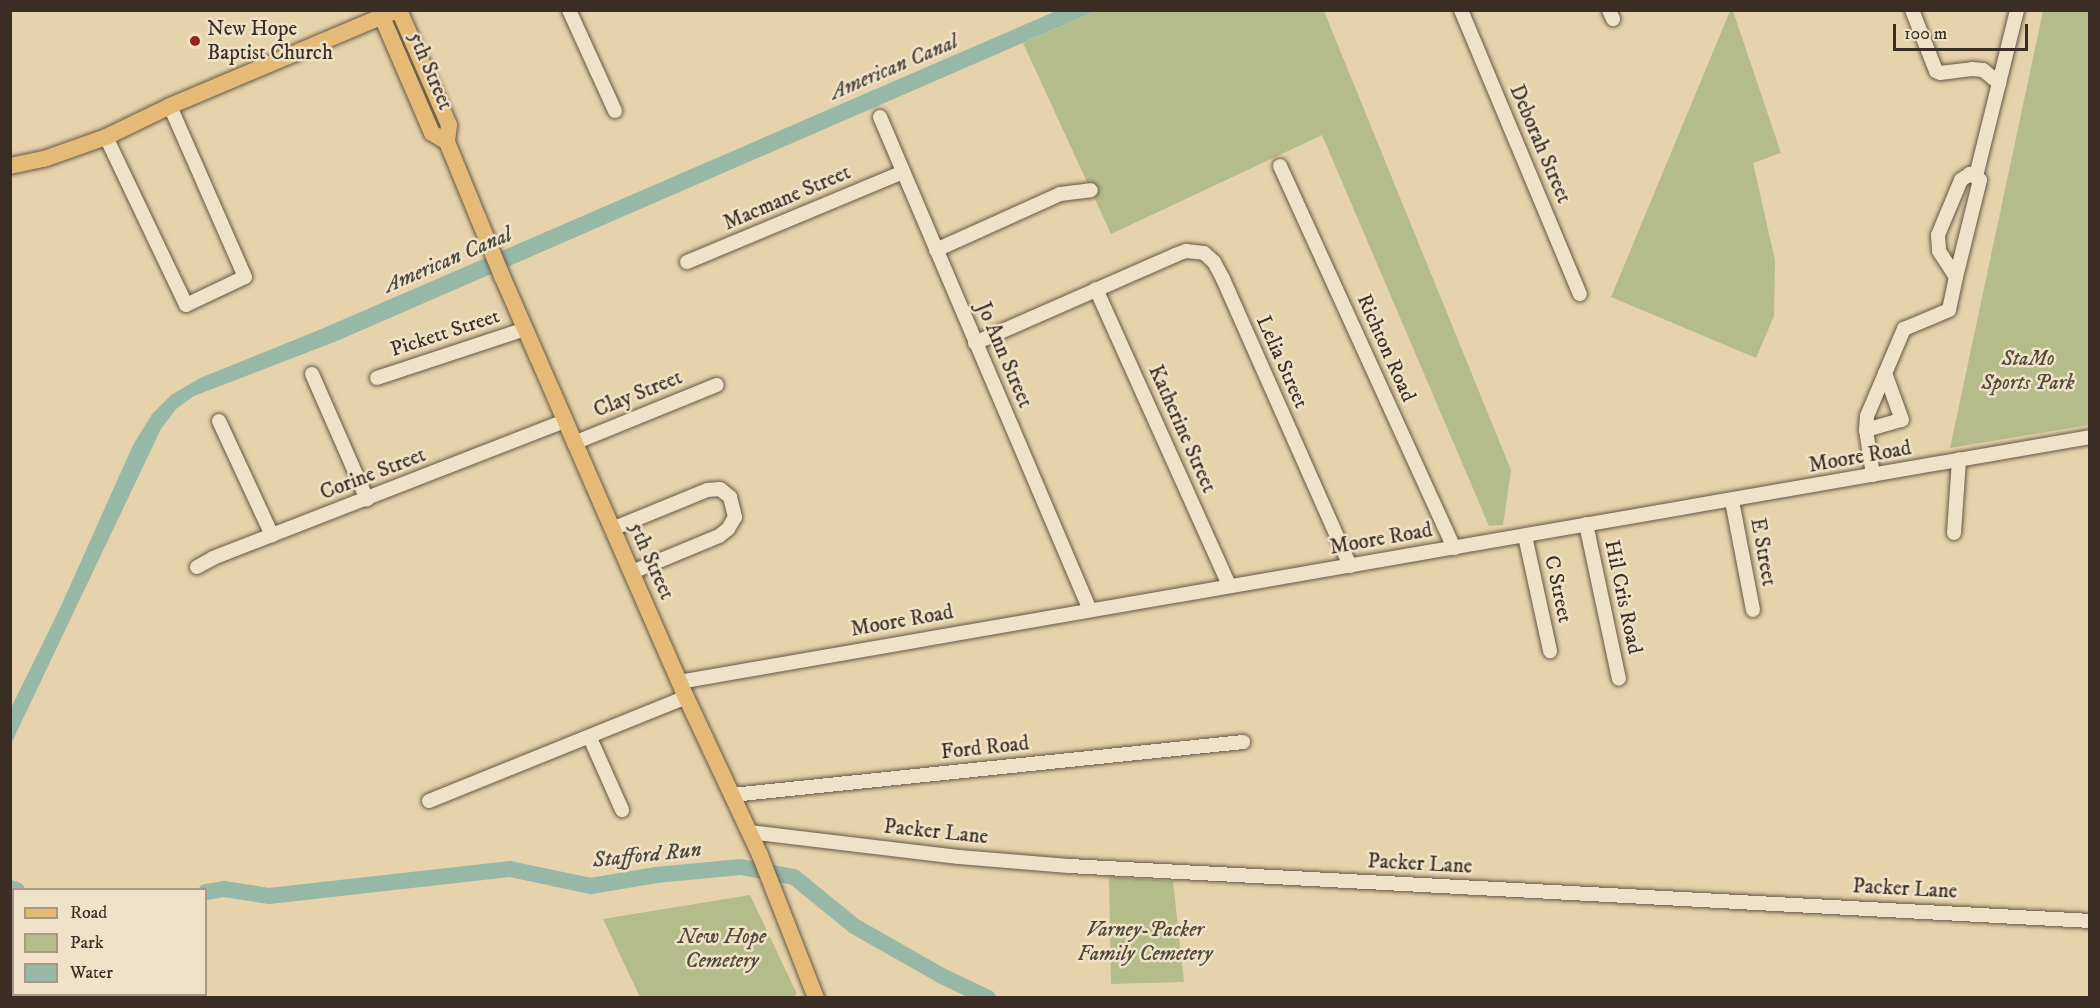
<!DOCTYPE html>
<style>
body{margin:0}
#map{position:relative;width:2100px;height:1008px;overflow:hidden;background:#e7d3ab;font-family:"IM FELL DW Pica",serif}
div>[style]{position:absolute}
.green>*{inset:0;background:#b4bc8a}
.water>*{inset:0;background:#97b8a7}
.river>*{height:16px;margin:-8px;padding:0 8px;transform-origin:8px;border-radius:8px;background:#97b8a7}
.roads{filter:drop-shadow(0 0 2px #645646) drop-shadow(0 0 2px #645646)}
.minor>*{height:14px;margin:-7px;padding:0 7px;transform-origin:7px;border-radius:7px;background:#efe2c8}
.major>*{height:16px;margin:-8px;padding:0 8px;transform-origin:8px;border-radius:8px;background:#e4ba76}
.dots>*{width:16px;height:16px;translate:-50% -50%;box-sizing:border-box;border:3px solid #efe2c8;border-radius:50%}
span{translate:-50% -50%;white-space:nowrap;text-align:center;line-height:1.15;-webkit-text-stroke:5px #efe2c8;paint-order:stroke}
.poi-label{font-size:21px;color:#392d24}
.left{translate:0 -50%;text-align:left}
.street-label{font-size:21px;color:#392d24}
.park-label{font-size:21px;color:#524a38;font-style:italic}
.water-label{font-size:22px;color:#4c493e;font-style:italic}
.frame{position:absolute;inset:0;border:12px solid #392d24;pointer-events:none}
.legend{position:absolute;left:12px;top:888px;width:195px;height:108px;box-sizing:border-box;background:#efe2c8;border:2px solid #a69a86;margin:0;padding:8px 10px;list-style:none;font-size:18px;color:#392d24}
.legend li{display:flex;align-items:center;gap:12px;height:30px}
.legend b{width:30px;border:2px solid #a69a86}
.scale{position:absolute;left:1893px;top:24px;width:135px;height:27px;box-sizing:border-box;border:3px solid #392d24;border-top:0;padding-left:8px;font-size:18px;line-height:21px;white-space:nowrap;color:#392d24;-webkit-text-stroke:4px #efe2c8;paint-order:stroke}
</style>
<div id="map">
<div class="green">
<i style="clip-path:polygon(1096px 11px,1324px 11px,1511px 470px,1503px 525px,1489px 526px,1322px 135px,1111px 234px,1023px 43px)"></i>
<i style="clip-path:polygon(1730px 11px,1733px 11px,1781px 153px,1753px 163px,1775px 260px,1774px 316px,1756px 358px,1611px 297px)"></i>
<i style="clip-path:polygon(2043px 11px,2089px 11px,2089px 425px,1950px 448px)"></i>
<i style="clip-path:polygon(1109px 877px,1173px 881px,1184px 982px,1111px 984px)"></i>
<i style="clip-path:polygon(750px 895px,797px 994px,790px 998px,640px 997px,603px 919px)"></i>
</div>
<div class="water">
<i style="clip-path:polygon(1056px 11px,1096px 11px,337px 341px,194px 396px,176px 409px,161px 429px,11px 744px,10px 710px,61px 606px,133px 445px,152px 414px,171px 395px,200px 378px,319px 330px)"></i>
</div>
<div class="river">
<i style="left:10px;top:888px;width:7px;rotate:16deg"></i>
<i style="left:206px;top:892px;width:18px;rotate:-9deg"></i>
<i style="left:224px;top:889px;width:46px;rotate:8.8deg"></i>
<i style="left:269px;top:896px;width:243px;rotate:-6.4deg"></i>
<i style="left:510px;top:869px;width:83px;rotate:11.9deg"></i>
<i style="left:591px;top:886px;width:66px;rotate:-9.6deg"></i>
<i style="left:656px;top:875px;width:85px;rotate:-5.4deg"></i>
<i style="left:741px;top:867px;width:54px;rotate:10.7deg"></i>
<i style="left:794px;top:877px;width:77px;rotate:39.2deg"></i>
<i style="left:854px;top:926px;width:101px;rotate:29.6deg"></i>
<i style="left:942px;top:976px;width:51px;rotate:25.6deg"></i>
</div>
<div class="roads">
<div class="minor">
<i style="left:569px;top:10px;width:111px;rotate:65.5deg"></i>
<i style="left:1461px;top:10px;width:308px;rotate:67.3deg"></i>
<i style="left:1609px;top:10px;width:10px;rotate:66deg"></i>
<i style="left:1912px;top:10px;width:66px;rotate:68.5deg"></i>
<i style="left:1936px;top:71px;width:4px;rotate:27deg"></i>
<i style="left:1940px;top:73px;width:32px;rotate:-7deg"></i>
<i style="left:1972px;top:69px;width:11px;rotate:5deg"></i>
<i style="left:1983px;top:70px;width:21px;rotate:39deg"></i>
<i style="left:880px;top:117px;width:536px;rotate:66.93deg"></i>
<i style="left:106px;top:137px;width:186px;rotate:64.5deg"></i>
<i style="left:186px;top:305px;width:65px;rotate:-25.4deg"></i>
<i style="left:245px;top:277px;width:187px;rotate:-113.7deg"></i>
<i style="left:1280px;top:166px;width:420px;rotate:65.5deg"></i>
<i style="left:1976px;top:176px;width:171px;rotate:-76.1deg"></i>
<i style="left:936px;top:250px;width:136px;rotate:-24.3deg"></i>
<i style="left:1060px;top:194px;width:31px;rotate:-7deg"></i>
<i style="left:687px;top:262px;width:234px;rotate:-22.6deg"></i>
<i style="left:1096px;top:289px;width:325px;rotate:65.8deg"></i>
<i style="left:975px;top:343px;width:219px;rotate:-23.7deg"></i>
<i style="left:1175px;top:255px;width:12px;rotate:-20deg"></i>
<i style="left:1186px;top:251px;width:18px;rotate:6deg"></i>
<i style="left:1204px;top:253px;width:13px;rotate:42deg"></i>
<i style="left:1214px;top:262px;width:19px;rotate:62deg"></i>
<i style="left:1223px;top:279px;width:314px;rotate:66.1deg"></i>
<i style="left:312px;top:374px;width:137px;rotate:66.3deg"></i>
<i style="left:377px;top:378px;width:156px;rotate:-18.3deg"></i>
<i style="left:219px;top:421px;width:126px;rotate:65.1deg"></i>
<i style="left:1866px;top:430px;width:37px;rotate:-16deg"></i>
<i style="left:1902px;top:420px;width:50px;rotate:-109.9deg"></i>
<i style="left:574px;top:443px;width:154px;rotate:-22.1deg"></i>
<i style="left:1873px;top:475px;width:46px;rotate:-98.8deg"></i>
<i style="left:1866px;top:430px;width:14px;rotate:-86deg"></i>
<i style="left:1867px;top:416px;width:95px;rotate:-67deg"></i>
<i style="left:1904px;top:329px;width:49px;rotate:-22.9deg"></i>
<i style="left:1949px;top:310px;width:34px;rotate:-78deg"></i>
<i style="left:1956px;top:277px;width:100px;rotate:-76.1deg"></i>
<i style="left:1980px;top:180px;width:12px;rotate:-149deg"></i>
<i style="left:1970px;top:174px;width:11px;rotate:146deg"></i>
<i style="left:1961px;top:180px;width:60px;rotate:112.7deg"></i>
<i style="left:1938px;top:235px;width:16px;rotate:86deg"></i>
<i style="left:1939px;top:251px;width:31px;rotate:57deg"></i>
<i style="left:1732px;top:501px;width:111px;rotate:79.1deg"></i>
<i style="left:1586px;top:524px;width:158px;rotate:78deg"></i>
<i style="left:612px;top:529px;width:103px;rotate:-22.3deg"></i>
<i style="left:707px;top:490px;width:13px;rotate:-4deg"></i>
<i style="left:720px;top:489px;width:13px;rotate:39deg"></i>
<i style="left:730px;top:497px;width:21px;rotate:76deg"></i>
<i style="left:735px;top:517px;width:14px;rotate:120deg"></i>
<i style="left:728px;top:529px;width:11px;rotate:142deg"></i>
<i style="left:719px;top:536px;width:94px;rotate:157.5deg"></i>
<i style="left:1954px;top:533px;width:74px;rotate:-86.1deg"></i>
<i style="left:1525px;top:536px;width:118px;rotate:77.7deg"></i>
<i style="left:197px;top:567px;width:18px;rotate:-29deg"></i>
<i style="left:213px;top:558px;width:378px;rotate:-21.3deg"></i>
<i style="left:679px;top:682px;width:1432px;rotate:-9.85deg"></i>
<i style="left:590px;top:738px;width:79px;rotate:66deg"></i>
<i style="left:732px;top:795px;width:514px;rotate:-5.92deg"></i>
<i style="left:429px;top:801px;width:277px;rotate:-22deg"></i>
<i style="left:749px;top:832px;width:211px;rotate:6.8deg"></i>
<i style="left:959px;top:857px;width:110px;rotate:4.7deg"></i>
<i style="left:1069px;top:866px;width:1022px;rotate:3.08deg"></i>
</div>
<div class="major">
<i style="left:379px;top:10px;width:134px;rotate:66.7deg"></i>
<i style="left:432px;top:133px;width:17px;rotate:31deg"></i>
<i style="left:399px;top:10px;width:125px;rotate:66.5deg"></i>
<i style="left:449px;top:125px;width:17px;rotate:97deg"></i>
<i style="left:447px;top:142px;width:145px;rotate:67.7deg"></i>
<i style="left:502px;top:276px;width:459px;rotate:66.4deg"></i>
<i style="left:686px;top:697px;width:174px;rotate:64.9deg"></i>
<i style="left:760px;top:855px;width:154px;rotate:68.6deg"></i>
<i style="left:10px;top:166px;width:35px;rotate:-12deg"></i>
<i style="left:44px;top:159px;width:66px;rotate:-19.5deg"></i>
<i style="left:106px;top:137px;width:71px;rotate:-25.8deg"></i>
<i style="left:170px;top:106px;width:246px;rotate:-22.9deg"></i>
</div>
</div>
<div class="dots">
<i style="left:195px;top:41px;background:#8f2418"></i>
</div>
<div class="poi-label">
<span class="left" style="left:207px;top:41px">New Hope<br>Baptist Church</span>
</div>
<div class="street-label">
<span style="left:430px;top:71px;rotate:67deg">5th Street</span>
<span style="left:1540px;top:144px;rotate:67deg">Deborah Street</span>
<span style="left:787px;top:198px;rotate:-23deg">Macmane Street</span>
<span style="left:445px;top:333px;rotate:-18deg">Pickett Street</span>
<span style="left:1386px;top:348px;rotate:66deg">Richton Road</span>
<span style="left:1004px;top:355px;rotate:67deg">Jo Ann Street</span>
<span style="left:1282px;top:362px;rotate:66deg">Lelia Street</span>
<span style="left:638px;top:394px;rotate:-22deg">Clay Street</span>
<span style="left:1182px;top:429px;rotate:66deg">Katherine Street</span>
<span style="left:1860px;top:457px;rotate:-10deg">Moore Road</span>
<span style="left:373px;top:474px;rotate:-21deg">Corine Street</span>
<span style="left:1381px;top:539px;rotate:-10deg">Moore Road</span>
<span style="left:1763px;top:552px;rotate:80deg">E Street</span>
<span style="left:651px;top:561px;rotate:66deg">5th Street</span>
<span style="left:1558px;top:589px;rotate:78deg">C Street</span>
<span style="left:1623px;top:597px;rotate:78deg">Hil Cris Road</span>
<span style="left:902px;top:621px;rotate:-10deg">Moore Road</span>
<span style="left:985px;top:748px;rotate:-6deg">Ford Road</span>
<span style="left:936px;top:832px;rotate:6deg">Packer Lane</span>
<span style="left:1420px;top:864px;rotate:3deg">Packer Lane</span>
<span style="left:1905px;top:889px;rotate:3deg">Packer Lane</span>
</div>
<div class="park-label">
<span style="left:2028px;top:371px">StaMo<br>Sports Park</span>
<span style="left:1145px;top:942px">Varney-Packer<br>Family Cemetery</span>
<span style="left:722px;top:949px">New Hope<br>Cemetery</span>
</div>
<div class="water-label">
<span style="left:894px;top:67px;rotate:-23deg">American Canal</span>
<span style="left:448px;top:260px;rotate:-23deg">American Canal</span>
<span style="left:647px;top:855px;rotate:-6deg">Stafford Run</span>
</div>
<div class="frame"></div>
<ul class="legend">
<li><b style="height:8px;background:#e4ba76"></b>Road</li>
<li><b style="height:16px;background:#b4bc8a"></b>Park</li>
<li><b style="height:16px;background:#97b8a7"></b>Water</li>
</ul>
<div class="scale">100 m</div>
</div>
